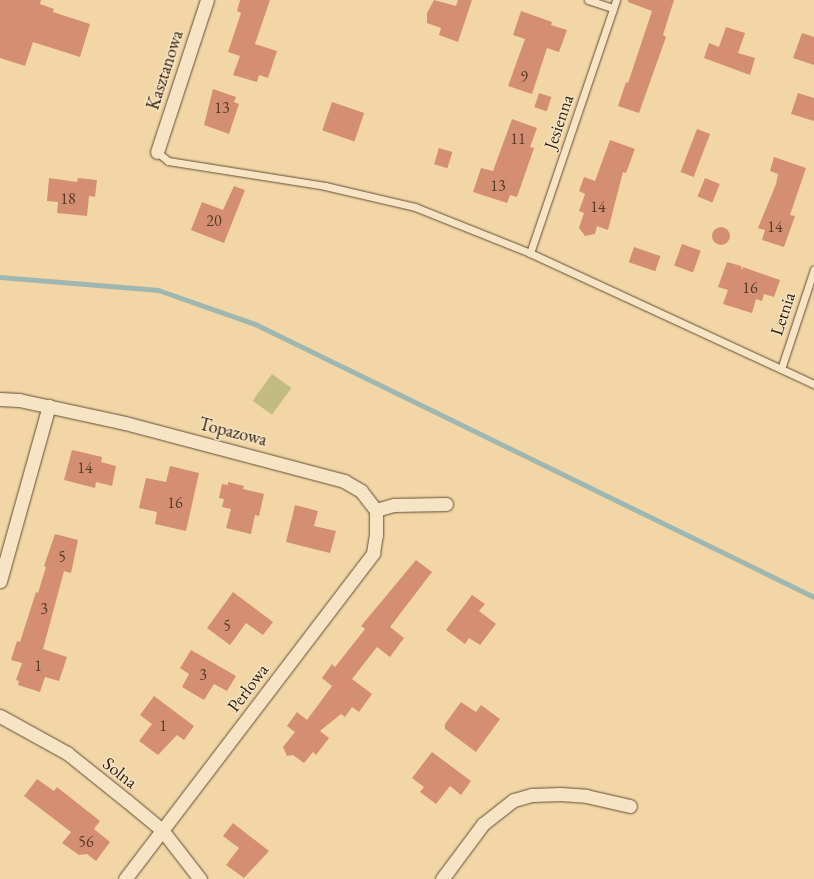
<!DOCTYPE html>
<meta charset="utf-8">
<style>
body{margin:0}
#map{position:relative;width:814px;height:879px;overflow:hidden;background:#f3d6a6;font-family:"EB Garamond",serif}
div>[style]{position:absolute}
.green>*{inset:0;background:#c2bc82;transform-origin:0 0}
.stream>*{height:5px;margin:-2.5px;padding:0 2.5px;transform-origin:2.5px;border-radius:2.5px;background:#9eb7b1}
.building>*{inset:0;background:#d48f72;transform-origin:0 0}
.round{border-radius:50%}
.roads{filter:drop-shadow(0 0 1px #604e35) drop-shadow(0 0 1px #604e35)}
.lane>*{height:7px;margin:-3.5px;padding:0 3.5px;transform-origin:3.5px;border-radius:3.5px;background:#f7e4c5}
.street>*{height:13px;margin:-6.5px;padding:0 6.5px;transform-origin:6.5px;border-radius:6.5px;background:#f7e4c5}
span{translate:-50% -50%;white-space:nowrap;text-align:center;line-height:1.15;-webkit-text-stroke:3px #f7e4c5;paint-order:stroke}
.number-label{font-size:16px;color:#583c28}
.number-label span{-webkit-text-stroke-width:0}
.street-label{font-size:18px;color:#2f200f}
</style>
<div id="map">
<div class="green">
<i style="left:272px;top:374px;width:24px;height:33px;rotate:36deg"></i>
</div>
<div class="stream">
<i style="left:0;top:277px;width:159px;rotate:4.7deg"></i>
<i style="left:158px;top:290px;width:103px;rotate:19.3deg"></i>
<i style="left:255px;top:324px;width:622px;rotate:26.03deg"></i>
</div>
<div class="building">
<i style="clip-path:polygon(0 0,41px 0,40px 4px,54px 9px,53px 12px,90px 24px,80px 57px,33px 42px,25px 66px,0 58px)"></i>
<i style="clip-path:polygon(240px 0,270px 0,255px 44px,277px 51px,268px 78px,259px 75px,257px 82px,233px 75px,240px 56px,228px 52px,241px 13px,237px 11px)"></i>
<i style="clip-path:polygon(434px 0,456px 6px,458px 0,472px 0,458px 42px,439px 35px,441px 28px,427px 23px,427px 13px)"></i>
<i style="clip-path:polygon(628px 0,674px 0,663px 35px,666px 37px,639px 113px,618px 106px,626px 82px,628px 83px,652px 11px,628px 2px)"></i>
<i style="clip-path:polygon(521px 11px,552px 22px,551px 25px,567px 30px,559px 52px,547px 48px,532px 94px,508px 86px,525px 39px,513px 35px)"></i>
<i style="clip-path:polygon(726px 27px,745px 33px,738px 53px,755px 58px,750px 75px,704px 58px,709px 43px,719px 47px)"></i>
<i style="clip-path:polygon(802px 33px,814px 37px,814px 65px,793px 58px)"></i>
<i style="clip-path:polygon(213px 89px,236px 97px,234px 102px,239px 104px,229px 134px,204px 125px)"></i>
<i style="left:539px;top:93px;width:13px;height:15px;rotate:18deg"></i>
<i style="clip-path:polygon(798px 93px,814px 98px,814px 121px,791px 114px)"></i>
<i style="left:332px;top:102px;width:34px;height:30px;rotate:19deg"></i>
<i style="clip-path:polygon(512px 119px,537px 128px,530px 147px,534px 148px,517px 197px,510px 195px,507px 203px,473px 192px,481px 168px,493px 171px)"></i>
<i style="left:697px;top:129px;width:14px;height:46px;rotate:21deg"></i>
<i style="clip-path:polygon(610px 140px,635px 149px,626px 173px,623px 172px,608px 230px,597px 226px,595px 234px,585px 236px,579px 228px,584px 213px,579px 211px,585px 194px,579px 191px,584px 177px,595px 181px)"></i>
<i style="left:439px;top:148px;width:14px;height:17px;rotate:17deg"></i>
<i style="clip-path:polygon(774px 157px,806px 168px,790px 215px,795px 216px,784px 247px,762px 240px,765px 230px,758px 228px,776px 184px,778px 174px,770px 171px)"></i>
<i style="clip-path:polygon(49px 178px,77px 182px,78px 178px,97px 180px,95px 197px,89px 196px,87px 216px,57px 213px,58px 202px,47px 201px)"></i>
<i style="left:705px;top:178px;width:16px;height:20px;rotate:22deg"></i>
<i style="clip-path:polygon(234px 186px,245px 190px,224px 243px,191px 230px,202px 202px,223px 210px)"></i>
<i class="round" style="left:712px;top:227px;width:18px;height:18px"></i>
<i style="left:682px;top:244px;width:20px;height:23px;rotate:20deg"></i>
<i style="left:634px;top:247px;width:28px;height:16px;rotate:19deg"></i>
<i style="clip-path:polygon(727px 262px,741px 266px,742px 270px,743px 267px,780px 280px,774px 297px,764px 294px,762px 301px,756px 299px,752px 313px,723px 304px,728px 290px,718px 287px)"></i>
<i style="clip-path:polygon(72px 450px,102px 457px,101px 462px,116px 466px,112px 486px,96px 482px,95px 488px,64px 480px)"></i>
<i style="clip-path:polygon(170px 466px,199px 473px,186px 531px,155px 524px,157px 512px,139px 508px,146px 478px,166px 482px)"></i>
<i style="clip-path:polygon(228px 482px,244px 486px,243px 489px,264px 494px,259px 516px,255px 515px,251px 534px,226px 528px,231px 509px,222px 507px,224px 499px,219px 498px,222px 484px,228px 485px)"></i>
<i style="clip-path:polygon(295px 505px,318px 511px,314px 526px,336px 531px,330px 553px,286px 542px)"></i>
<i style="clip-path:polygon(55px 534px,78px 540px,71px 573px,64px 571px,43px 649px,67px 657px,59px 681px,45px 677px,40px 692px,18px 685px,19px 681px,16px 680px,22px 663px,11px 660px,17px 641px,20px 642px,36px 592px,38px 593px,46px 567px,44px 566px)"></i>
<i style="clip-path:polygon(416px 560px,432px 572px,390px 627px,404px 638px,390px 657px,377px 647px,352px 679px,372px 694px,359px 712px,352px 707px,345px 717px,341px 714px,320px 731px,329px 738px,316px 755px,313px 752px,304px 763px,293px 755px,287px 756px,283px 747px,295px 732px,287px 726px,297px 712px,307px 720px,332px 686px,322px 678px,332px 664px,335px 667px,365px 629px,361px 626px)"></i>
<i style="clip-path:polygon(233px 592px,273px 622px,263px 635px,246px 623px,230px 645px,207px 628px)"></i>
<i style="clip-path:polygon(472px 595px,485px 604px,479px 611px,496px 624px,480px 645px,469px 638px,465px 644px,446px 630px)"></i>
<i style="clip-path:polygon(191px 650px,236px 676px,227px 691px,214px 684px,204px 700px,182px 687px,189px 674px,180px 668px)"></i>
<i style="clip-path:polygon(154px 696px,194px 726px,184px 740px,177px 735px,158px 755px,139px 741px,152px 724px,140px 715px)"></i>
<i style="clip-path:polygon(461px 702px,476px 712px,481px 705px,500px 719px,476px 752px,445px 729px,445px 724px)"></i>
<i style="clip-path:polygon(432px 752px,471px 781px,461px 795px,450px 786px,436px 804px,420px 792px,424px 787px,412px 778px)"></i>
<i style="clip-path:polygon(37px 779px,54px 791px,57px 787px,100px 821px,94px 829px,110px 842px,96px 861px,87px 854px,79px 855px,62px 843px,71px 832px,24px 796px)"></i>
<i style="clip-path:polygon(233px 823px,269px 851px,244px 878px,226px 865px,239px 848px,223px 836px)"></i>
</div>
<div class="roads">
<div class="lane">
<i style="left:588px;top:0;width:26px;rotate:18deg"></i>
<i style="left:157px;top:152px;width:14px;rotate:39deg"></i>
<i style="left:168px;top:161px;width:159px;rotate:9deg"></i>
<i style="left:325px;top:186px;width:92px;rotate:13.1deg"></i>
<i style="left:415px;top:207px;width:124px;rotate:21.8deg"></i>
<i style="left:530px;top:253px;width:313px;rotate:24.8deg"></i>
<i style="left:530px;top:253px;width:267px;rotate:-71.2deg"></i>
<i style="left:781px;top:369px;width:105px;rotate:-71.7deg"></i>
</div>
<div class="street">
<i style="left:157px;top:152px;width:160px;rotate:-71.8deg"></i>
<i style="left:0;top:399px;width:19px;rotate:3deg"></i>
<i style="left:19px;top:400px;width:108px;rotate:12.2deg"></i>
<i style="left:125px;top:423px;width:227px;rotate:14.8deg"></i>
<i style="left:344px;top:481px;width:20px;rotate:30deg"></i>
<i style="left:361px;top:491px;width:24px;rotate:52deg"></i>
<i style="left:376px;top:510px;width:19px;rotate:-16deg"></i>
<i style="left:394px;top:505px;width:52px;rotate:-1.1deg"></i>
<i style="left:0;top:581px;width:182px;rotate:-74.4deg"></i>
<i style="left:0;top:716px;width:77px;rotate:28.9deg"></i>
<i style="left:67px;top:753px;width:77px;rotate:38.7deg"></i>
<i style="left:127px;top:801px;width:45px;rotate:39.6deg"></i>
<i style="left:162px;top:830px;width:62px;rotate:52.2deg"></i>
<i style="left:125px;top:879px;width:410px;rotate:-52.7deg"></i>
<i style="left:373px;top:553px;width:18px;rotate:-81deg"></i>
<i style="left:376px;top:535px;width:25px;rotate:-90deg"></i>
<i style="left:442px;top:879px;width:69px;rotate:-53.3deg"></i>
<i style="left:483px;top:824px;width:39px;rotate:-38deg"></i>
<i style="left:514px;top:800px;width:19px;rotate:-16deg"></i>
<i style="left:532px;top:795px;width:28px;rotate:-2deg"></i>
<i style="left:560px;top:794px;width:26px;rotate:4deg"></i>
<i style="left:586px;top:796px;width:45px;rotate:12.8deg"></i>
</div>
</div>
<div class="number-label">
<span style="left:524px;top:77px">9</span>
<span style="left:222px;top:108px">13</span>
<span style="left:518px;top:139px">11</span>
<span style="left:498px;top:186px">13</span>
<span style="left:68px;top:199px">18</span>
<span style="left:598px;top:207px">14</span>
<span style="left:214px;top:221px">20</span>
<span style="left:775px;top:227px">14</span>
<span style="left:750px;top:288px">16</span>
<span style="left:85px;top:468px">14</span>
<span style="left:175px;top:503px">16</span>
<span style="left:62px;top:557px">5</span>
<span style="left:44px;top:609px">3</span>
<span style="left:227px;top:626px">5</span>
<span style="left:38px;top:666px">1</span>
<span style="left:203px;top:675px">3</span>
<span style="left:163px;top:726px">1</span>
<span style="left:86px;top:842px">56</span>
</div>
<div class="street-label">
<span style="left:165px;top:70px;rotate:-72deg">Kasztanowa</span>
<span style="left:559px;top:122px;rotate:-71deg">Jesienna</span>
<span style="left:783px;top:314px;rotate:-72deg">Letnia</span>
<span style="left:233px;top:432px;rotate:14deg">Topazowa</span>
<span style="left:248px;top:688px;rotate:-53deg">Perłowa</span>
<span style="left:120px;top:773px;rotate:38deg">Solna</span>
</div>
</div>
